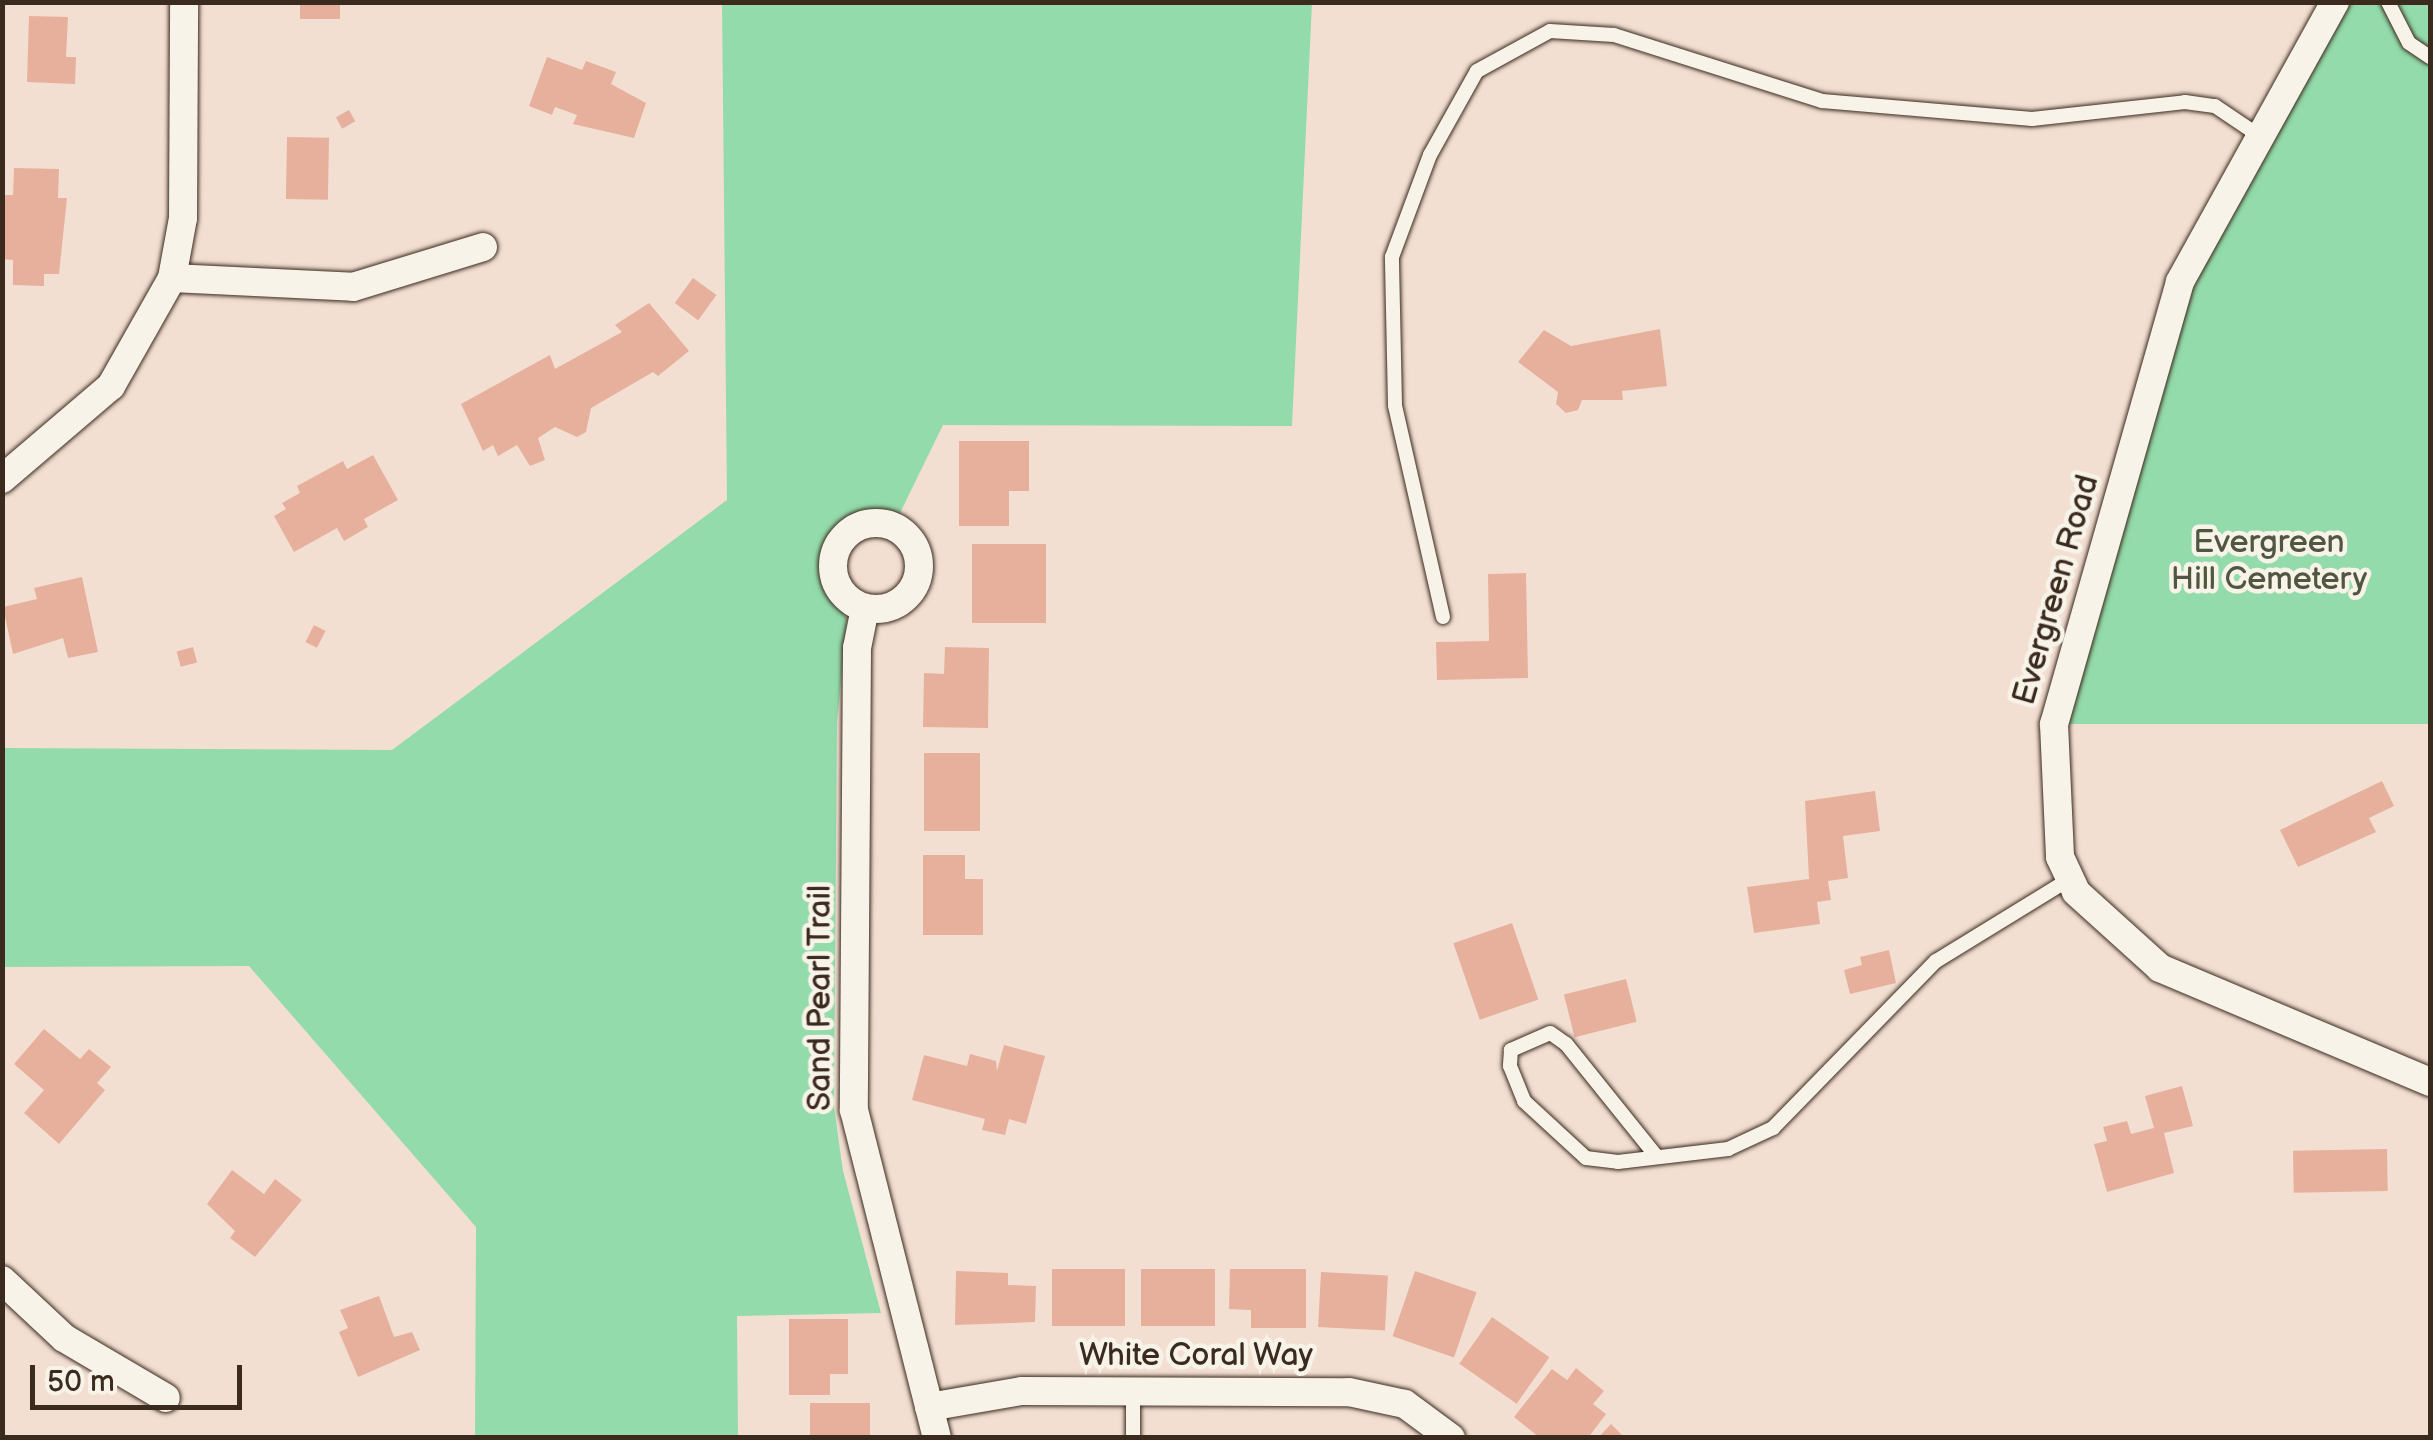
<!DOCTYPE html>
<style>
body{margin:0}
#map{position:relative;width:2433px;height:1440px;overflow:hidden;background:#f2dfd2;font-family:"Balsamiq Sans",sans-serif}
div>[style]{position:absolute}
.green>*{inset:0;background:#93dbaa}
.building>*{inset:0;background:#e7b09d;transform-origin:0 0}
.roads{filter:drop-shadow(0 0 2px #3b2a1e) drop-shadow(0 0 2px #3b2a1e)}
.lane>*{height:14px;margin:-7px;padding:0 7px;transform-origin:7px;border-radius:7px;background:#f7f3e8}
.street>*{height:28px;margin:-14px;padding:0 14px;transform-origin:14px;border-radius:14px;background:#f7f3e8}
.street>.ring{margin:-14px;padding:0;box-sizing:content-box;background:none;border:28px solid #f7f3e8;border-radius:50%}
span{translate:-50% -50%;white-space:nowrap;text-align:center;line-height:1.15;-webkit-text-stroke:9px #f7f3e8;paint-order:stroke}
.park-label{font-size:32px;color:#515641}
.street-label{font-size:32px;color:#3b2a1e}
.frame{position:absolute;inset:0;border:5px solid #3b2a1e;pointer-events:none}
.scale{position:absolute;left:30px;top:1365px;width:212px;height:45px;box-sizing:border-box;border:5px solid #3b2a1e;border-top:0;padding-left:12px;font-size:30px;line-height:35px;white-space:nowrap;color:#3b2a1e;-webkit-text-stroke:8px #f7f3e8;paint-order:stroke}
</style>
<div id="map">
<div class="green">
<i style="clip-path:polygon(722px 3px,1312px 3px,1292px 426px,943px 425px,899px 515px,861px 513px,832px 529px,819px 576px,847px 619px,837px 723px,834px 1107px,843px 1171px,881px 1313px,737px 1316px,738px 1437px,475px 1437px,476px 1227px,249px 966px,3px 967px,2px 748px,392px 750px,727px 500px)"></i>
<i style="clip-path:polygon(2335px 3px,2430px 3px,2430px 724px,2054px 724px,2180px 282px)"></i>
</div>
<div class="building">
<i style="left:300px;top:2px;width:40px;height:17px"></i>
<i style="clip-path:polygon(29px 16px,68px 17px,66px 57px,76px 57px,75px 84px,27px 82px)"></i>
<i style="clip-path:polygon(547px 57px,582px 70px,586px 61px,616px 72px,611px 84px,646px 103px,634px 138px,573px 124px,577px 115px,555px 107px,552px 115px,529px 106px)"></i>
<i style="left:349px;top:110px;width:13px;height:15px;rotate:61deg"></i>
<i style="left:287px;top:137px;width:42px;height:62px;rotate:1deg"></i>
<i style="clip-path:polygon(14px 168px,59px 169px,58px 198px,67px 198px,59px 274px,44px 274px,44px 286px,13px 285px,13px 260px,2px 259px,2px 195px,13px 195px)"></i>
<i style="left:693px;top:278px;width:29px;height:31px;rotate:36deg"></i>
<i style="clip-path:polygon(649px 303px,689px 351px,658px 376px,653px 372px,591px 408px,586px 432px,577px 437px,555px 427px,538px 438px,545px 460px,530px 466px,517px 445px,498px 456px,493px 445px,483px 451px,461px 404px,550px 355px,555px 369px,622px 332px,615px 325px)"></i>
<i style="clip-path:polygon(1660px 329px,1667px 386px,1622px 391px,1623px 400px,1582px 400px,1578px 410px,1566px 413px,1556px 404px,1558px 392px,1518px 362px,1544px 330px,1571px 346px)"></i>
<i style="clip-path:polygon(959px 441px,1029px 441px,1029px 491px,1009px 491px,1009px 526px,959px 526px)"></i>
<i style="clip-path:polygon(373px 455px,398px 500px,364px 519px,368px 527px,344px 541px,337px 528px,294px 552px,274px 516px,286px 509px,282px 503px,300px 493px,297px 486px,343px 461px,347px 469px)"></i>
<i style="left:972px;top:544px;width:74px;height:79px"></i>
<i style="clip-path:polygon(1526px 573px,1528px 678px,1437px 680px,1436px 642px,1489px 641px,1488px 574px)"></i>
<i style="clip-path:polygon(82px 577px,98px 652px,68px 658px,63px 638px,13px 654px,3px 607px,37px 599px,34px 588px)"></i>
<i style="left:314px;top:625px;width:13px;height:19px;rotate:27deg"></i>
<i style="left:193px;top:647px;width:16px;height:17px;rotate:75deg"></i>
<i style="clip-path:polygon(945px 647px,989px 648px,988px 728px,923px 727px,924px 673px,944px 674px)"></i>
<i style="left:924px;top:753px;width:56px;height:78px"></i>
<i style="clip-path:polygon(2382px 781px,2394px 806px,2369px 818px,2376px 832px,2298px 867px,2280px 830px)"></i>
<i style="clip-path:polygon(1875px 791px,1880px 831px,1843px 836px,1848px 878px,1828px 881px,1831px 900px,1817px 902px,1820px 924px,1754px 933px,1747px 887px,1809px 879px,1805px 801px)"></i>
<i style="clip-path:polygon(923px 855px,965px 855px,965px 879px,983px 879px,983px 935px,923px 935px)"></i>
<i style="left:1512px;top:923px;width:81px;height:62px;rotate:71deg"></i>
<i style="clip-path:polygon(1889px 950px,1896px 983px,1850px 994px,1844px 970px,1862px 965px,1860px 957px)"></i>
<i style="left:1626px;top:979px;width:44px;height:64px;rotate:76deg"></i>
<i style="clip-path:polygon(44px 1029px,80px 1059px,89px 1049px,111px 1067px,97px 1083px,105px 1090px,59px 1144px,24px 1113px,44px 1090px,14px 1064px)"></i>
<i style="clip-path:polygon(1004px 1045px,1045px 1056px,1026px 1124px,1009px 1119px,1005px 1135px,982px 1130px,985px 1119px,912px 1100px,924px 1055px,967px 1066px,970px 1054px,996px 1061px,997px 1071px)"></i>
<i style="clip-path:polygon(2182px 1086px,2193px 1126px,2164px 1133px,2174px 1173px,2107px 1192px,2094px 1144px,2107px 1141px,2103px 1127px,2127px 1121px,2131px 1134px,2154px 1128px,2145px 1096px)"></i>
<i style="left:2387px;top:1149px;width:42px;height:94px;rotate:89deg"></i>
<i style="clip-path:polygon(232px 1170px,264px 1194px,275px 1179px,302px 1200px,255px 1257px,230px 1238px,235px 1231px,207px 1204px)"></i>
<i style="left:1052px;top:1269px;width:73px;height:57px"></i>
<i style="left:1141px;top:1269px;width:74px;height:57px"></i>
<i style="clip-path:polygon(1230px 1269px,1306px 1269px,1306px 1328px,1251px 1328px,1251px 1310px,1229px 1309px)"></i>
<i style="clip-path:polygon(956px 1271px,1008px 1273px,1008px 1285px,1036px 1286px,1035px 1322px,955px 1325px)"></i>
<i style="left:1415px;top:1271px;width:65px;height:69px;rotate:19deg"></i>
<i style="left:1321px;top:1272px;width:67px;height:55px;rotate:3deg"></i>
<i style="clip-path:polygon(379px 1296px,394px 1337px,412px 1332px,420px 1350px,358px 1377px,339px 1332px,348px 1328px,340px 1310px)"></i>
<i style="left:1492px;top:1317px;width:70px;height:57px;rotate:35deg"></i>
<i style="clip-path:polygon(789px 1319px,848px 1319px,848px 1374px,830px 1374px,830px 1395px,789px 1395px)"></i>
<i style="clip-path:polygon(1576px 1368px,1604px 1391px,1593px 1404px,1606px 1414px,1588px 1438px,1540px 1438px,1514px 1417px,1552px 1369px,1567px 1380px)"></i>
<i style="left:810px;top:1403px;width:60px;height:35px"></i>
<i style="clip-path:polygon(1611px 1424px,1625px 1438px,1598px 1438px)"></i>
</div>
<div class="roads">
<div class="lane">
<i style="left:2388px;top:2px;width:46px;rotate:62.9deg"></i>
<i style="left:2409px;top:43px;width:25px;rotate:34deg"></i>
<i style="left:1443px;top:617px;width:217px;rotate:-102.8deg"></i>
<i style="left:1395px;top:405px;width:148px;rotate:-91.2deg"></i>
<i style="left:1392px;top:257px;width:109px;rotate:-69.6deg"></i>
<i style="left:1430px;top:155px;width:96px;rotate:-60.8deg"></i>
<i style="left:1477px;top:71px;width:83px;rotate:-28.7deg"></i>
<i style="left:1550px;top:31px;width:64px;rotate:3.6deg"></i>
<i style="left:1614px;top:35px;width:218px;rotate:17.6deg"></i>
<i style="left:1822px;top:101px;width:211px;rotate:4.9deg"></i>
<i style="left:2032px;top:119px;width:154px;rotate:-6.3deg"></i>
<i style="left:2185px;top:102px;width:30px;rotate:8deg"></i>
<i style="left:2215px;top:106px;width:55px;rotate:34deg"></i>
<i style="left:1657px;top:1157px;width:145px;rotate:-128.8deg"></i>
<i style="left:1566px;top:1044px;width:19px;rotate:-145deg"></i>
<i style="left:1550px;top:1033px;width:43px;rotate:156.4deg"></i>
<i style="left:1511px;top:1050px;width:16px;rotate:94deg"></i>
<i style="left:1510px;top:1066px;width:38px;rotate:68deg"></i>
<i style="left:1524px;top:1101px;width:84px;rotate:42.6deg"></i>
<i style="left:1586px;top:1158px;width:32px;rotate:7deg"></i>
<i style="left:1618px;top:1162px;width:111px;rotate:-6.7deg"></i>
<i style="left:1728px;top:1149px;width:50px;rotate:-25deg"></i>
<i style="left:1773px;top:1128px;width:233px;rotate:-45.7deg"></i>
<i style="left:1936px;top:961px;width:157px;rotate:-31.5deg"></i>
<i style="left:1133px;top:1391px;width:47px;rotate:90deg"></i>
</div>
<div class="street">
<i style="left:2335px;top:2px;width:320px;rotate:119deg"></i>
<i style="left:2180px;top:282px;width:460px;rotate:105.9deg"></i>
<i style="left:2054px;top:724px;width:133px;rotate:87.4deg"></i>
<i style="left:2060px;top:857px;width:38px;rotate:65deg"></i>
<i style="left:2076px;top:892px;width:113px;rotate:42.1deg"></i>
<i style="left:2160px;top:968px;width:293px;rotate:22.9deg"></i>
<i style="left:172px;top:278px;width:181px;rotate:2.8deg"></i>
<i style="left:353px;top:287px;width:136px;rotate:-17.1deg"></i>
<i style="left:2px;top:479px;width:143px;rotate:-40.5deg"></i>
<i style="left:111px;top:386px;width:124px;rotate:-60.5deg"></i>
<i style="left:172px;top:278px;width:61px;rotate:-79.6deg"></i>
<i style="left:183px;top:218px;width:216px;rotate:-89.7deg"></i>
<i class="ring" style="left:833px;top:523px;width:58px;height:58px"></i>
<i style="left:865px;top:608px;width:41px;rotate:101.3deg"></i>
<i style="left:857px;top:648px;width:462px;rotate:90.4deg"></i>
<i style="left:854px;top:1110px;width:338px;rotate:75.8deg"></i>
<i style="left:2px;top:1280px;width:85px;rotate:43.1deg"></i>
<i style="left:64px;top:1338px;width:118px;rotate:30.5deg"></i>
<i style="left:929px;top:1407px;width:94px;rotate:-9.8deg"></i>
<i style="left:1022px;top:1391px;width:327px;rotate:0.2deg"></i>
<i style="left:1349px;top:1392px;width:57px;rotate:12.1deg"></i>
<i style="left:1405px;top:1404px;width:57px;rotate:36.5deg"></i>
</div>
</div>
<div class="park-label">
<span style="left:2269px;top:562px">Evergreen<br>Hill Cemetery</span>
</div>
<div class="street-label">
<span style="left:2057px;top:590px;rotate:-74deg">Evergreen Road</span>
<span style="left:821px;top:998px;rotate:-90deg">Sand Pearl Trail</span>
<span style="left:1196px;top:1356px">White Coral Way</span>
</div>
<div class="frame"></div>
<div class="scale">50 m</div>
</div>
